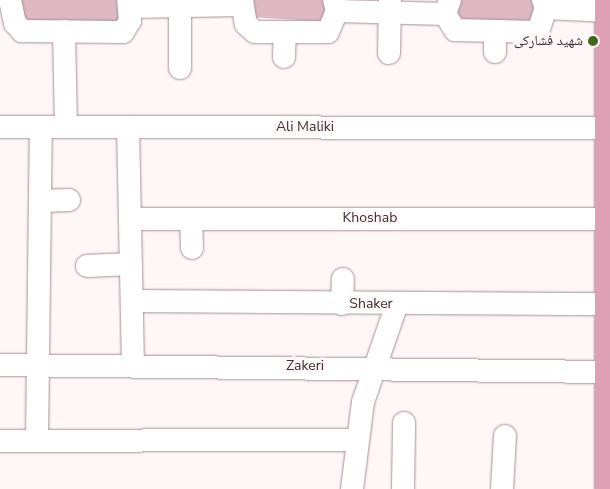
<!DOCTYPE html>
<meta charset="utf-8">
<style>
body{margin:0}
#map{position:relative;width:610px;height:489px;overflow:hidden;background:#fff6f8;font-family:"Nunito Sans","Noto Naskh Arabic",sans-serif}
div>[style]{position:absolute}
.forest>*{inset:0;background:#deb8c3}
.roads{filter:drop-shadow(0 0 1px #a59196) drop-shadow(0 0 1px #a59196)}
.minor>*{height:22px;margin:-11px;padding:0 11px;transform-origin:11px;border-radius:11px;background:#fff}
.major>*{height:28px;margin:-14px;padding:0 14px;transform-origin:14px;border-radius:14px;background:#dda0b5}
.dots>*{width:14px;height:14px;translate:-50% -50%;box-sizing:border-box;border:2px solid #fff6f8;border-radius:50%}
span{translate:-50% -50%;white-space:nowrap;text-align:center;line-height:1.15;-webkit-text-stroke:5px #fff6f8;paint-order:stroke}
.poi-label{font-size:14px;color:#393133}
.right{translate:-100% -50%;text-align:right}
.street-label{font-size:14px;color:#393133}
</style>
<div id="map">
<div class="forest">
<i style="clip-path:polygon(17px 0,120px 0,119px 25px,22px 21px)"></i>
<i style="clip-path:polygon(248px 0,325px 0,328px 22px,249px 17px)"></i>
<i style="clip-path:polygon(457px 0,536px 0,533px 23px,457px 20px)"></i>
</div>
<div class="roads">
<div class="minor">
<i style="left:10px;top:0;width:24px;rotate:78deg"></i>
<i style="left:15px;top:23px;width:11px;rotate:49deg"></i>
<i style="left:22px;top:31px;width:101px;rotate:0.6deg"></i>
<i style="left:123px;top:32px;width:13px;rotate:-58deg"></i>
<i style="left:130px;top:21px;width:21px;rotate:-95deg"></i>
<i style="left:242px;top:0;width:24px;rotate:81deg"></i>
<i style="left:246px;top:24px;width:12px;rotate:42deg"></i>
<i style="left:255px;top:32px;width:73px"></i>
<i style="left:328px;top:32px;width:23px;rotate:-67deg"></i>
<i style="left:337px;top:11px;width:11px;rotate:-105deg"></i>
<i style="left:450px;top:0;width:15px;rotate:110deg"></i>
<i style="left:445px;top:14px;width:19px;rotate:58deg"></i>
<i style="left:455px;top:30px;width:83px;rotate:1.4deg"></i>
<i style="left:538px;top:32px;width:25px;rotate:-72deg"></i>
<i style="left:546px;top:8px;width:9px;rotate:-111deg"></i>
<i style="left:130px;top:7px;width:111px;rotate:-1deg"></i>
<i style="left:546px;top:8px;width:63px;rotate:2.7deg"></i>
<i style="left:337px;top:11px;width:108px;rotate:1.6deg"></i>
<i style="left:64px;top:31px;width:96px;rotate:88.8deg"></i>
<i style="left:495px;top:31px;width:21px;rotate:90deg"></i>
<i style="left:389px;top:53px;width:53px;rotate:-88.9deg"></i>
<i style="left:284px;top:57px;width:25px;rotate:-88deg"></i>
<i style="left:180px;top:68px;width:68px;rotate:-90deg"></i>
<i style="left:0;top:127px;width:610px;rotate:0.09deg"></i>
<i style="left:128px;top:127px;width:238px;rotate:88.8deg"></i>
<i style="left:41px;top:201px;width:28px;rotate:-2deg"></i>
<i style="left:130px;top:219px;width:480px"></i>
<i style="left:191px;top:219px;width:29px;rotate:88deg"></i>
<i style="left:87px;top:266px;width:44px;rotate:-2.6deg"></i>
<i style="left:132px;top:301px;width:477px;rotate:0.4deg"></i>
<i style="left:342px;top:304px;width:25px;rotate:-88deg"></i>
<i style="left:0;top:365px;width:609px;rotate:0.66deg"></i>
<i style="left:0;top:441px;width:356px;rotate:-0.2deg"></i>
<i style="left:37px;top:441px;width:314px;rotate:-89.3deg"></i>
<i style="left:352px;top:489px;width:88px;rotate:-82.8deg"></i>
<i style="left:363px;top:402px;width:104px;rotate:-70.9deg"></i>
<i style="left:403px;top:489px;width:66px;rotate:-89.1deg"></i>
<i style="left:502px;top:489px;width:53px;rotate:-86.8deg"></i>
</div>
<div class="major">
<i style="left:609px;top:489px;width:489px;rotate:-90deg"></i>
</div>
</div>
<div class="dots">
<i style="left:593px;top:41px;background:#43661e"></i>
</div>
<div class="poi-label">
<span class="right" style="left:583px;top:41px">شهید فشارکی</span>
</div>
<div class="street-label">
<span style="left:305px;top:127px">Ali Maliki</span>
<span style="left:370px;top:218px">Khoshab</span>
<span style="left:371px;top:304px">Shaker</span>
<span style="left:305px;top:366px">Zakeri</span>
</div>
</div>
